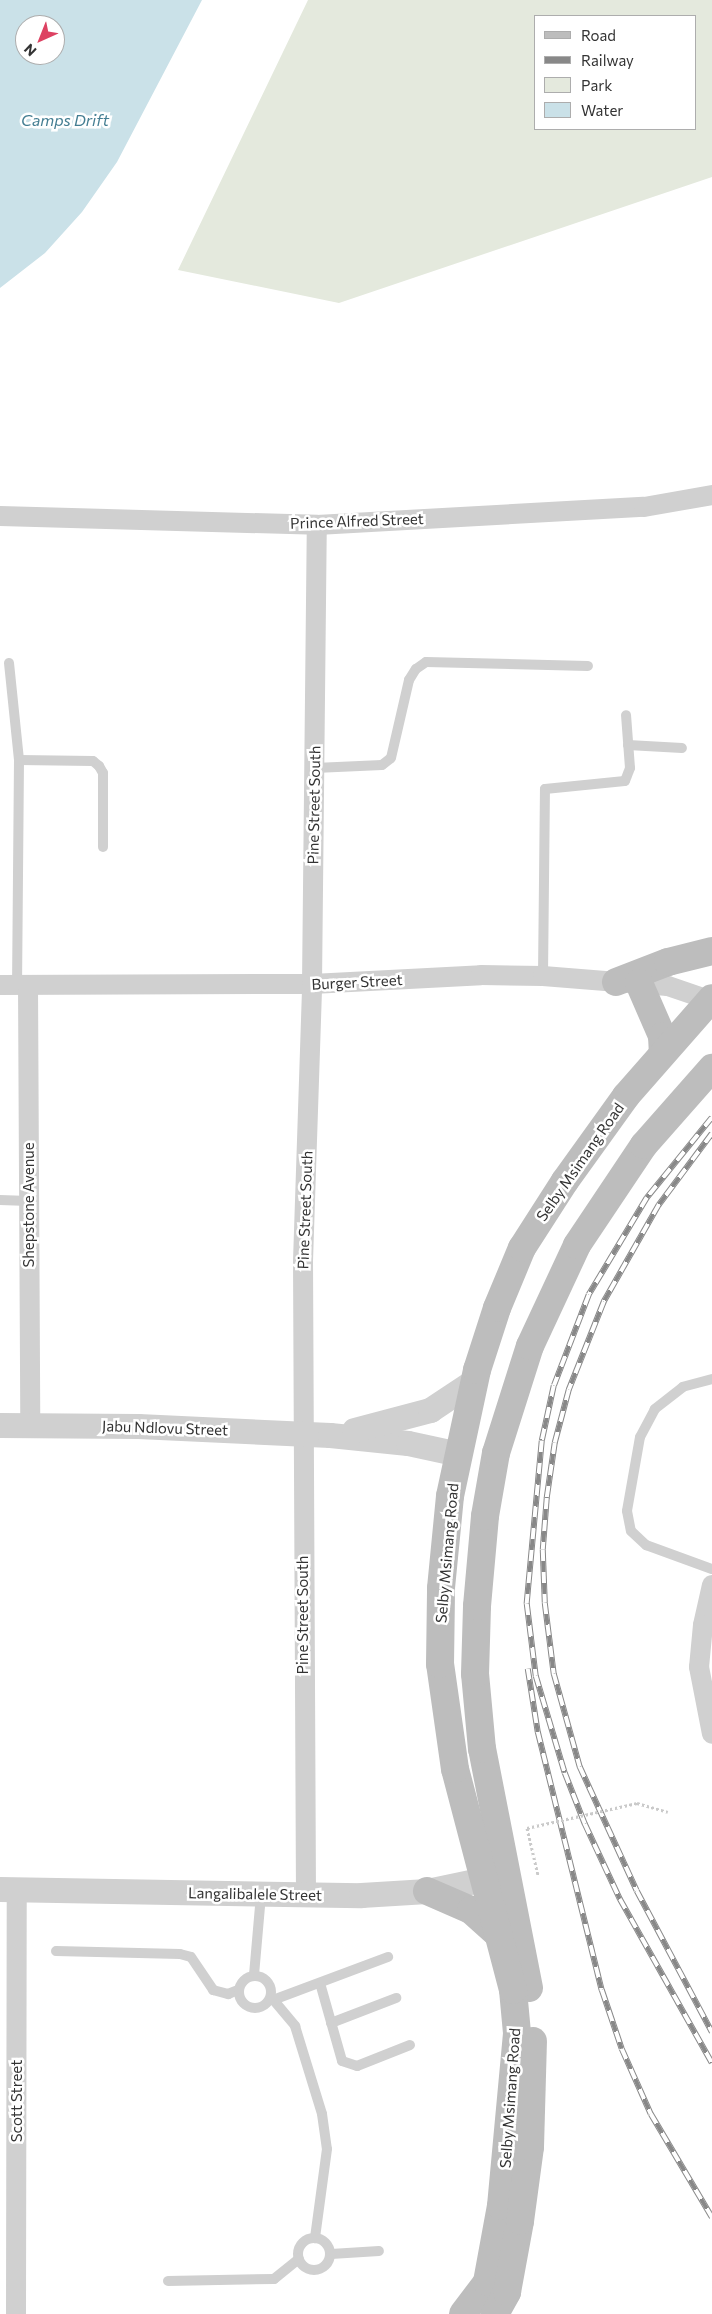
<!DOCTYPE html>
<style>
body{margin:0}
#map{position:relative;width:712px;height:2314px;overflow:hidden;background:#fff;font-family:Commissioner,sans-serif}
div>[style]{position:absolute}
.green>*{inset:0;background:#e4e9dd}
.water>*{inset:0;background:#cae1e8}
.path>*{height:3px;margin-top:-1.5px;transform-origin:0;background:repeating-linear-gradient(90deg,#cacaca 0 2.5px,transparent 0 5px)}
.service>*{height:10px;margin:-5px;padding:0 5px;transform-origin:5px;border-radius:5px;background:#d0d0d0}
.service>.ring{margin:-5px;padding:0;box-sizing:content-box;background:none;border:10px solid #d0d0d0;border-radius:50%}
.minor>*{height:20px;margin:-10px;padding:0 10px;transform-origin:10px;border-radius:10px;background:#d0d0d0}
.tertiary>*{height:25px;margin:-12.5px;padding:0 12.5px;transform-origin:12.5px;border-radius:12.5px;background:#d0d0d0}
.secondary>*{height:28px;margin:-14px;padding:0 14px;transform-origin:14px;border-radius:14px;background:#bdbdbd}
.rail>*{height:5.5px;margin-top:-2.75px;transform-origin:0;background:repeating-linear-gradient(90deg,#fff 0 11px,#888 0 22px);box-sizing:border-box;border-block:1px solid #888}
.path-bridge>*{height:3px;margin-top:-1.5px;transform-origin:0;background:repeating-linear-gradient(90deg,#cacaca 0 2.5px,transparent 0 5px)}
span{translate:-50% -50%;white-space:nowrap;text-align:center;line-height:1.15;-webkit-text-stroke:5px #fff;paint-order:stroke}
.street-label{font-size:15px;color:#333}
.water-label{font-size:16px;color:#447e92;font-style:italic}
.legend{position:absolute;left:534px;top:15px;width:162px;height:115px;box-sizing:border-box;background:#fff;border:1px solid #adadad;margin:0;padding:6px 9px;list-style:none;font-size:15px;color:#333}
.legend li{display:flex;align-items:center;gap:10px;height:25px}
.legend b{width:25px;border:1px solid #adadad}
.north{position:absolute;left:15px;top:15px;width:50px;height:50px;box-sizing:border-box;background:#fff;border:1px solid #adadad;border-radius:50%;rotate:224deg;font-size:14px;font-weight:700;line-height:20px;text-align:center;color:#333}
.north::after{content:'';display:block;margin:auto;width:18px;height:22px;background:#dd4262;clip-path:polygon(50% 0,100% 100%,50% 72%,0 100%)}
</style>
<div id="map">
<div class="green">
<i style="clip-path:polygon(evenodd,308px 0,712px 0,712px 177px,339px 303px,178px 270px,308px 0,536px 16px,696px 16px,696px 129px,536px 129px,536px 16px)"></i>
</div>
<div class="water">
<i style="clip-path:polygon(evenodd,0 0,202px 0,117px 162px,82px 212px,45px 253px,0 288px,0 0,25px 25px,55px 25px,55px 55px,25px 55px,25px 25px)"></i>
</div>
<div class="path">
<i style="left:637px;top:1803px;width:32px;rotate:16deg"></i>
<i style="left:527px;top:1828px;width:48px;rotate:76.8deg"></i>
</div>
<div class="service">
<i style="left:9px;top:663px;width:98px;rotate:84.1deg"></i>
<i style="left:19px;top:760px;width:225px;rotate:90.5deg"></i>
<i style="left:628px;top:745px;width:54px;rotate:3.2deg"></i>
<i style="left:19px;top:760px;width:74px;rotate:0.8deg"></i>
<i style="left:93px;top:761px;width:8px;rotate:40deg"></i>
<i style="left:99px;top:766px;width:8px;rotate:60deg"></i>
<i style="left:103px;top:773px;width:74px;rotate:90deg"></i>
<i style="left:315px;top:768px;width:67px;rotate:-2.6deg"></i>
<i style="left:382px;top:765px;width:11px;rotate:-38deg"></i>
<i style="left:391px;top:758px;width:80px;rotate:-77deg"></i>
<i style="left:409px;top:680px;width:13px;rotate:-58deg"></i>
<i style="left:416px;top:669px;width:12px;rotate:-35deg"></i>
<i style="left:426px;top:662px;width:162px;rotate:1.4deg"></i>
<i style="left:543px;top:976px;width:187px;rotate:-89.4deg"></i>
<i style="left:545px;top:789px;width:80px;rotate:-5.7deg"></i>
<i style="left:625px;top:781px;width:14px;rotate:-69deg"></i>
<i style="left:630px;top:768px;width:53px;rotate:-94.3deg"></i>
<i style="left:0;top:1200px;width:29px;rotate:2deg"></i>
<i style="left:712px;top:1379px;width:30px;rotate:165deg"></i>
<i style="left:683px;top:1387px;width:36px;rotate:142deg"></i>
<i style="left:655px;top:1409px;width:32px;rotate:118deg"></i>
<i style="left:640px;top:1437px;width:75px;rotate:100deg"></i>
<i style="left:627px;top:1511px;width:20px;rotate:79deg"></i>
<i style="left:631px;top:1531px;width:21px;rotate:43deg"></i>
<i style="left:646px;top:1545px;width:70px;rotate:20deg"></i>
<i style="left:56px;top:1951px;width:124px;rotate:1.4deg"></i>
<i style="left:180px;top:1954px;width:11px;rotate:15deg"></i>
<i style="left:191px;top:1957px;width:40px;rotate:56deg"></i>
<i style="left:213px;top:1990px;width:16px;rotate:15deg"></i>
<i style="left:228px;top:1994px;width:11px;rotate:-22deg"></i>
<i style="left:254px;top:1975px;width:80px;rotate:-85deg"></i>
<i class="ring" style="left:239px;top:1976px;width:22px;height:22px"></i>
<i style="left:320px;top:1983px;width:81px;rotate:74.2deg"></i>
<i style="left:342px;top:2061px;width:16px;rotate:18deg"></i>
<i style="left:357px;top:2066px;width:57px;rotate:-21.6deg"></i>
<i style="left:271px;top:1997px;width:38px;rotate:50deg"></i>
<i style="left:295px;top:2026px;width:92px;rotate:72.9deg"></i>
<i style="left:322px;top:2114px;width:35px;rotate:82deg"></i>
<i style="left:327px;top:2149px;width:90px;rotate:97.7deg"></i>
<i style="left:273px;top:2000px;width:123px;rotate:-20.5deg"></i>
<i style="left:331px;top:2023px;width:70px;rotate:-21deg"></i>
<i class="ring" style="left:298px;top:2238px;width:22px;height:22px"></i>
<i style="left:331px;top:2254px;width:48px;rotate:-3.6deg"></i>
<i style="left:168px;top:2281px;width:106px;rotate:-1.1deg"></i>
<i style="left:274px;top:2279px;width:32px;rotate:-39deg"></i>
</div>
<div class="minor">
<i style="left:0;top:516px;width:317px;rotate:1.6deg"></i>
<i style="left:317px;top:525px;width:327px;rotate:-3.2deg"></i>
<i style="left:644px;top:507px;width:69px;rotate:-10deg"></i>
<i style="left:0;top:985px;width:312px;rotate:-0.2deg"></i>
<i style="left:312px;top:984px;width:169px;rotate:-3deg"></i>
<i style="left:481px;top:975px;width:62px;rotate:0.9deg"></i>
<i style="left:543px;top:976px;width:125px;rotate:4.6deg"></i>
<i style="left:668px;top:986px;width:46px;rotate:18.8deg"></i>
<i style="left:28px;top:985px;width:440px;rotate:89.7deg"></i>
<i style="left:712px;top:1585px;width:41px;rotate:102.7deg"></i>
<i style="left:703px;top:1625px;width:42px;rotate:95.4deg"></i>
<i style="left:699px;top:1667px;width:68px;rotate:79deg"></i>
<i style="left:306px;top:1896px;width:635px;rotate:-90.27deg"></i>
<i style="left:303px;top:1261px;width:277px;rotate:-88.1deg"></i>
<i style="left:312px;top:984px;width:459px;rotate:-89.4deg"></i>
<i style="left:16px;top:2314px;width:425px;rotate:-89.9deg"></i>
</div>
<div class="tertiary">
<i style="left:0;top:1425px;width:138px;rotate:0.4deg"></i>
<i style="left:138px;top:1426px;width:192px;rotate:2.7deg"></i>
<i style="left:330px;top:1435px;width:78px;rotate:5.9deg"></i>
<i style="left:408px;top:1443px;width:52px;rotate:12.2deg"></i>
<i style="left:354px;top:1430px;width:79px;rotate:-14.7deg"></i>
<i style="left:430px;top:1410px;width:54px;rotate:-33.7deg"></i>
<i style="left:0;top:1889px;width:361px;rotate:1deg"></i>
<i style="left:361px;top:1895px;width:66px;rotate:-3.5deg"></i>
<i style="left:427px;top:1891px;width:78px;rotate:-11.9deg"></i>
</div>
<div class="secondary">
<i style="left:616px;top:982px;width:56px;rotate:-21deg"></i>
<i style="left:668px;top:962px;width:45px;rotate:-14deg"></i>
<i style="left:639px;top:983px;width:58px;rotate:66.5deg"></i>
<i style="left:662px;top:1036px;width:17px;rotate:87deg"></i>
<i style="left:427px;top:1891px;width:48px;rotate:23.4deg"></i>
<i style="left:471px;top:1910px;width:36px;rotate:42deg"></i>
<i style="left:529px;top:1988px;width:244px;rotate:-101.1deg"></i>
<i style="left:482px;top:1749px;width:75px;rotate:-95.3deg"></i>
<i style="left:475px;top:1674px;width:68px;rotate:-88.3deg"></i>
<i style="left:477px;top:1606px;width:90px;rotate:-84.9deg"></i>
<i style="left:485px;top:1516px;width:64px;rotate:-80.1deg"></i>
<i style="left:496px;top:1453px;width:112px;rotate:-72.4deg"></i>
<i style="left:530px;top:1346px;width:111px;rotate:-65deg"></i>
<i style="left:577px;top:1245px;width:120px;rotate:-56.2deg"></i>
<i style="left:644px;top:1145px;width:103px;rotate:-48.6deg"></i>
<i style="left:463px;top:2314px;width:40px;rotate:-53deg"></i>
<i style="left:487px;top:2282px;width:77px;rotate:-79.6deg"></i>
<i style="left:501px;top:2206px;width:174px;rotate:-84.7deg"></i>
<i style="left:517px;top:2033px;width:43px;rotate:-95.3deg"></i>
<i style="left:513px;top:1990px;width:228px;rotate:-104.7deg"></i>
<i style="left:455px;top:1769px;width:106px;rotate:-98.1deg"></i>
<i style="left:440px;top:1664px;width:76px;rotate:-89.2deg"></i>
<i style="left:441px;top:1588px;width:92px;rotate:-84.4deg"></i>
<i style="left:450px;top:1496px;width:129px;rotate:-77.9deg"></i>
<i style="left:477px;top:1370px;width:65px;rotate:-72.1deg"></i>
<i style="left:497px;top:1308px;width:65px;rotate:-67.4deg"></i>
<i style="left:522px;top:1248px;width:80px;rotate:-57.3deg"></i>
<i style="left:565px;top:1181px;width:105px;rotate:-54.3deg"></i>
<i style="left:626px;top:1096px;width:130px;rotate:-48.7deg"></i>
<i style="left:495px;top:2314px;width:25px;rotate:-61deg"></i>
<i style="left:507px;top:2292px;width:72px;rotate:-79.6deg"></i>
<i style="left:520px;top:2221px;width:75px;rotate:-82.3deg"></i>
<i style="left:530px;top:2147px;width:106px;rotate:-88.4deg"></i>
</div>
<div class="rail">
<i style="left:712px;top:1118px;width:103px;rotate:129.1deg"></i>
<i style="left:647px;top:1198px;width:113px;rotate:120.9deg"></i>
<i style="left:589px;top:1295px;width:97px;rotate:111deg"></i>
<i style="left:554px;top:1386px;width:56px;rotate:102.3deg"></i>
<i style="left:542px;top:1441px;width:164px;rotate:95.3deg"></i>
<i style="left:527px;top:1604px;width:73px;rotate:82.9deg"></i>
<i style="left:536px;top:1676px;width:101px;rotate:73.4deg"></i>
<i style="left:565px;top:1773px;width:55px;rotate:68.6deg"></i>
<i style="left:585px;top:1824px;width:83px;rotate:65deg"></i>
<i style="left:620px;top:1899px;width:188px;rotate:60.7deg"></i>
<i style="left:712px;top:1134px;width:89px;rotate:126.7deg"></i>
<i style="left:659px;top:1205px;width:112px;rotate:119.6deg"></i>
<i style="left:604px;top:1302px;width:95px;rotate:111.7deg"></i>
<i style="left:569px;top:1390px;width:55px;rotate:104.8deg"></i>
<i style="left:555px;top:1443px;width:56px;rotate:98.3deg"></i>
<i style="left:547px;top:1498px;width:52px;rotate:94.4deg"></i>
<i style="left:543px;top:1550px;width:53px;rotate:87.8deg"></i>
<i style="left:545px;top:1603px;width:72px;rotate:82.8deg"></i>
<i style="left:554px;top:1674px;width:97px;rotate:74.4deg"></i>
<i style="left:580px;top:1767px;width:136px;rotate:65.3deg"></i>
<i style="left:637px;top:1891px;width:160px;rotate:62deg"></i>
<i style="left:528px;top:1669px;width:64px;rotate:81deg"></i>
<i style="left:538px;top:1732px;width:266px;rotate:76.1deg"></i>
<i style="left:602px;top:1990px;width:62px;rotate:71.3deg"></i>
<i style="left:622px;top:2049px;width:71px;rotate:66deg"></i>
<i style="left:651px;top:2114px;width:120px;rotate:59.4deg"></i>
</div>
<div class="path-bridge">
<i style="left:527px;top:1828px;width:113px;rotate:-12.8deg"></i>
</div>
<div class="street-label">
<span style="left:357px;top:521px;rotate:-2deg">Prince Alfred Street</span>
<span style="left:314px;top:805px;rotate:-89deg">Pine Street South</span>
<span style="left:357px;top:982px;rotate:-3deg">Burger Street</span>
<span style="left:580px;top:1162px;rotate:-55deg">Selby Msimang Road</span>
<span style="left:29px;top:1205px;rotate:-90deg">Shepstone Avenue</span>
<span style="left:305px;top:1210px;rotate:-88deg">Pine Street South</span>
<span style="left:165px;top:1428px;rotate:2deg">Jabu Ndlovu Street</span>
<span style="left:447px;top:1553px;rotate:-85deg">Selby Msimang Road</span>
<span style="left:303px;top:1615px;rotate:-90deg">Pine Street South</span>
<span style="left:255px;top:1894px;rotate:1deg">Langalibalele Street</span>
<span style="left:510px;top:2098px;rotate:-86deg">Selby Msimang Road</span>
<span style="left:17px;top:2101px;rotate:-90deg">Scott Street</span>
</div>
<div class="water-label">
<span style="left:65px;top:120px">Camps Drift</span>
</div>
<ul class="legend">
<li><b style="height:6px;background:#bdbdbd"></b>Road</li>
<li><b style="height:6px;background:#888"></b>Railway</li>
<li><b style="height:14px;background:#e4e9dd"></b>Park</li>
<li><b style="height:14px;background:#cae1e8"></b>Water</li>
</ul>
<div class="north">N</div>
</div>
